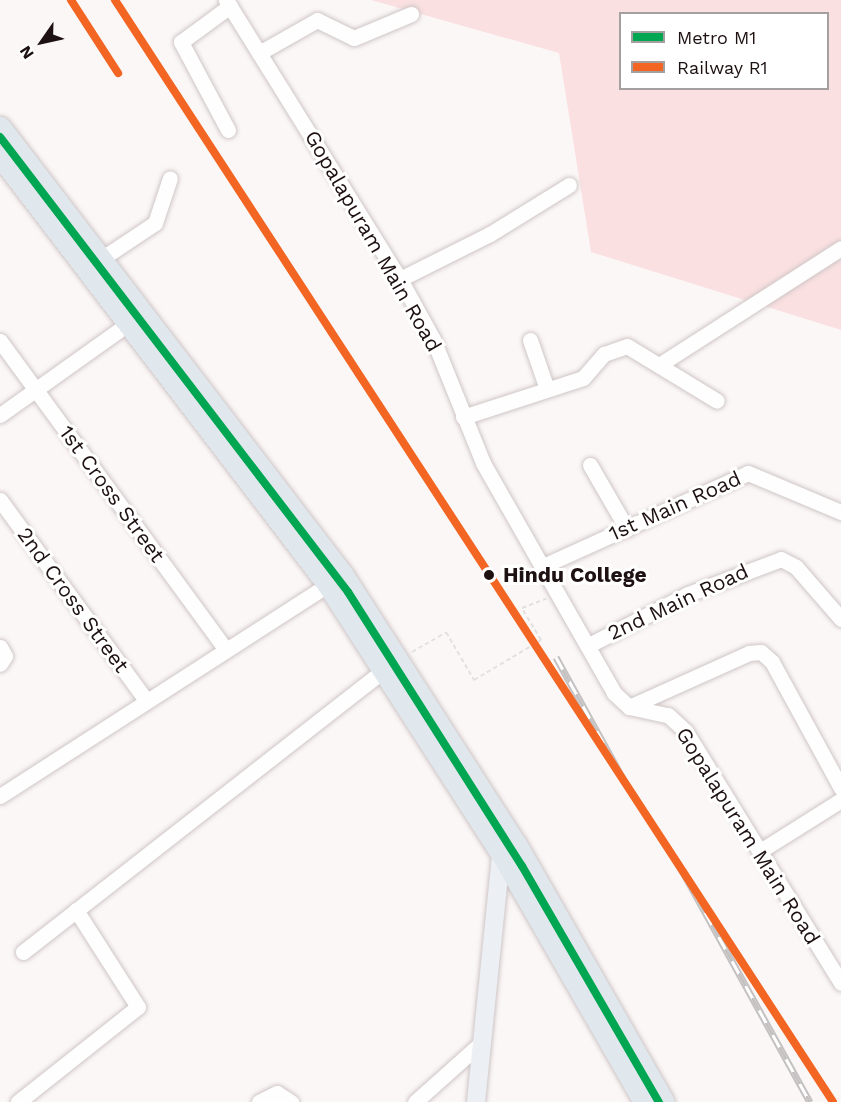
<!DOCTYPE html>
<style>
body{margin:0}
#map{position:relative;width:841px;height:1102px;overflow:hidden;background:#fcf7f7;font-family:"Work Sans",sans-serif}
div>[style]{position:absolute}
.green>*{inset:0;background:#fae0e1}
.path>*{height:2px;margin-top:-1px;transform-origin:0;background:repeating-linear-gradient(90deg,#e2e0e0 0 4.5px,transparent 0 7.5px)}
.roads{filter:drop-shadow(0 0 2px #cfc6c6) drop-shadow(0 0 2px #cfc6c6)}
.minor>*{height:15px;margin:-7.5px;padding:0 7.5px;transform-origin:7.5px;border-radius:7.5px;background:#fffefe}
.major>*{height:18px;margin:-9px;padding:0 9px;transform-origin:9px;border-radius:9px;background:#ecf0f4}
.highway>*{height:21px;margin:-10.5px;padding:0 10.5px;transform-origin:10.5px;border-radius:10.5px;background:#e0e8ee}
.rail>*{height:7px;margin-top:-3.5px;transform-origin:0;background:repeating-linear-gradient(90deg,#fff 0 14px,#c3c1c1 0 28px);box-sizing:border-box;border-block:2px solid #c3c1c1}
.rail-1>*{height:8px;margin:-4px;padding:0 4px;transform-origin:4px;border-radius:4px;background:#f26522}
.metro-1>*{height:8px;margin:-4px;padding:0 4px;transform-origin:4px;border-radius:4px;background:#00a651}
.dots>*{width:16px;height:16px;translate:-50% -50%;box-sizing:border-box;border:3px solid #fff;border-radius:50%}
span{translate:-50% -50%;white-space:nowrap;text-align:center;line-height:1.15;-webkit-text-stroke:6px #fff;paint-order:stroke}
.street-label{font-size:21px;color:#1e1112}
.stop-label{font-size:21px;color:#1e1112;font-weight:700}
.left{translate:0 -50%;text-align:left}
.legend{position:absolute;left:619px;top:12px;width:210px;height:78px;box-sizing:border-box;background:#fff;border:2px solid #a5a0a0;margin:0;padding:8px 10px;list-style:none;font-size:18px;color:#1e1112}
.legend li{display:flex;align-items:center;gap:12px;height:30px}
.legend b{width:30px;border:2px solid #a5a0a0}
.north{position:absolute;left:12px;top:12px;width:60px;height:60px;-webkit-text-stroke:4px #fff;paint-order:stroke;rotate:236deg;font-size:16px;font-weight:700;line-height:24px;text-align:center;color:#1e1112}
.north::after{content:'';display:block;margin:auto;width:21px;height:27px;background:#1e1112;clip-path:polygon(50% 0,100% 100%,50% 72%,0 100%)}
</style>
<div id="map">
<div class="green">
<i style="clip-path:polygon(evenodd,371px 0,841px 0,841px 330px,591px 252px,559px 53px,371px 0,620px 14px,828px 14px,828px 88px,620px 88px,620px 14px)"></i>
</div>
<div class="path">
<i style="left:412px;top:652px;width:39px;rotate:-30deg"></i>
<i style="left:446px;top:632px;width:56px;rotate:59.7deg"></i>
<i style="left:474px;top:680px;width:78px;rotate:-30.8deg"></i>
<i style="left:541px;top:640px;width:37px;rotate:-121deg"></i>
<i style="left:522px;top:608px;width:26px;rotate:-21deg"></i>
</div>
<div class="roads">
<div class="minor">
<i style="left:226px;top:0;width:329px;rotate:58.1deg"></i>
<i style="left:400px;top:279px;width:68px;rotate:61.2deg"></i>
<i style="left:433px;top:339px;width:134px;rotate:68deg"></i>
<i style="left:483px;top:463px;width:265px;rotate:60.3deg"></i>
<i style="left:614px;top:693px;width:21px;rotate:43deg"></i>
<i style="left:629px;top:707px;width:40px;rotate:12deg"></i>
<i style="left:668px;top:715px;width:25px;rotate:43deg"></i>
<i style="left:686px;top:732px;width:295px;rotate:58.3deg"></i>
<i style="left:259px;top:53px;width:67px;rotate:-29.6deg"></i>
<i style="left:317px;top:20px;width:41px;rotate:25.9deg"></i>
<i style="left:354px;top:38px;width:62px;rotate:-22.8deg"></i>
<i style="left:228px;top:130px;width:100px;rotate:-118.1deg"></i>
<i style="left:181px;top:42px;width:61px;rotate:-36.3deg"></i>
<i style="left:101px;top:259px;width:65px;rotate:-33.7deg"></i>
<i style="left:155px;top:223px;width:47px;rotate:-71.6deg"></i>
<i style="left:400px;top:279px;width:101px;rotate:-26.6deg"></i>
<i style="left:490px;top:234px;width:93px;rotate:-31.8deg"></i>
<i style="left:530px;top:340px;width:52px;rotate:70.9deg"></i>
<i style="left:0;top:341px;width:379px;rotate:53.8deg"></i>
<i style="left:659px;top:365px;width:216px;rotate:-32.7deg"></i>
<i style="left:0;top:415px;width:167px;rotate:-35.5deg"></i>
<i style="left:463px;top:417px;width:126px;rotate:-18deg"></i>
<i style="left:583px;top:378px;width:32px;rotate:-49deg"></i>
<i style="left:604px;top:354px;width:24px;rotate:-19deg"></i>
<i style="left:627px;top:346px;width:105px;rotate:31.4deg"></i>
<i style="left:590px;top:465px;width:74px;rotate:60deg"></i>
<i style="left:0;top:500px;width:246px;rotate:53.9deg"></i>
<i style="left:543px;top:566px;width:225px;rotate:-24.4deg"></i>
<i style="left:748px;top:473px;width:101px;rotate:22.8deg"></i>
<i style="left:589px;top:645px;width:111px;rotate:-27.3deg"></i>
<i style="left:688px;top:594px;width:99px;rotate:-20.6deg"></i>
<i style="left:781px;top:559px;width:17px;rotate:28deg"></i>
<i style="left:796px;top:567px;width:69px;rotate:49.1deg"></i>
<i style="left:0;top:647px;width:10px;rotate:61deg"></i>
<i style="left:5px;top:656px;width:9px;rotate:122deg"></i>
<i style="left:629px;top:707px;width:132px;rotate:-24.2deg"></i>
<i style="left:749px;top:653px;width:12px;rotate:-5deg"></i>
<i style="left:761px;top:652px;width:15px;rotate:42deg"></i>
<i style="left:772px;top:662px;width:144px;rotate:61.3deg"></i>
<i style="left:0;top:796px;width:399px;rotate:-32.8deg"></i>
<i style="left:760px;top:851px;width:96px;rotate:-32.2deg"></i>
<i style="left:23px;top:952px;width:467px;rotate:-38deg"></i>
<i style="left:18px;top:1102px;width:153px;rotate:-38.4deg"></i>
<i style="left:138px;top:1007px;width:115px;rotate:-122.6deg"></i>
<i style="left:259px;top:1102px;width:20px;rotate:-27deg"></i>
<i style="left:277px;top:1093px;width:17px;rotate:33deg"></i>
<i style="left:415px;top:1102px;width:90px;rotate:-41.8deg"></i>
</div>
<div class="major">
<i style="left:476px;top:1102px;width:255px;rotate:-84.2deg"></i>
</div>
<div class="highway">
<i style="left:0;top:127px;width:564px;rotate:52.56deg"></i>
<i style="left:343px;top:575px;width:320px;rotate:57.3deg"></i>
<i style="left:516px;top:844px;width:297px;rotate:60.2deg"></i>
<i style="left:0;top:156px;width:540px;rotate:52.6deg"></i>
<i style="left:328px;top:585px;width:319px;rotate:57.2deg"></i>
<i style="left:501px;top:853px;width:287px;rotate:60.1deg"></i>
</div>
</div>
<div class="rail">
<i style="left:0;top:137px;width:573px;rotate:52.59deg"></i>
<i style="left:348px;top:592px;width:325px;rotate:57.6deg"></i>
<i style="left:522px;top:866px;width:273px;rotate:59.9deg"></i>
<i style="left:556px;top:657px;width:145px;rotate:61.1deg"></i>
<i style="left:678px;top:863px;width:273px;rotate:61.1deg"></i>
</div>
<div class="rail-1">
<i style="left:71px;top:0;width:87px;rotate:57.2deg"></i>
<i style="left:115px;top:0;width:1315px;rotate:56.91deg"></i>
</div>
<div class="metro-1">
<i style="left:0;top:137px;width:573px;rotate:52.59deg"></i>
<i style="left:348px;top:592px;width:325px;rotate:57.6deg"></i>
<i style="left:522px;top:866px;width:273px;rotate:59.9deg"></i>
</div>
<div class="dots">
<i style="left:489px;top:575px;background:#1e1112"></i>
</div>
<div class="street-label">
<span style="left:373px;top:241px;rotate:60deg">Gopalapuram Main Road</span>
<span style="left:112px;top:494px;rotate:54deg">1st Cross Street</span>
<span style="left:675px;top:506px;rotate:-24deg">1st Main Road</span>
<span style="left:73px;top:600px;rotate:54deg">2nd Cross Street</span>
<span style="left:678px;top:602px;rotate:-25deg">2nd Main Road</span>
<span style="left:748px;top:836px;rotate:58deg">Gopalapuram Main Road</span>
</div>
<div class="stop-label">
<span class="left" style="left:503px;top:575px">Hindu College</span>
</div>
<ul class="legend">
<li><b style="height:8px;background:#00a651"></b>Metro M1</li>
<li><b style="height:8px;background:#f26522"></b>Railway R1</li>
</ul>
<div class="north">N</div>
</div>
